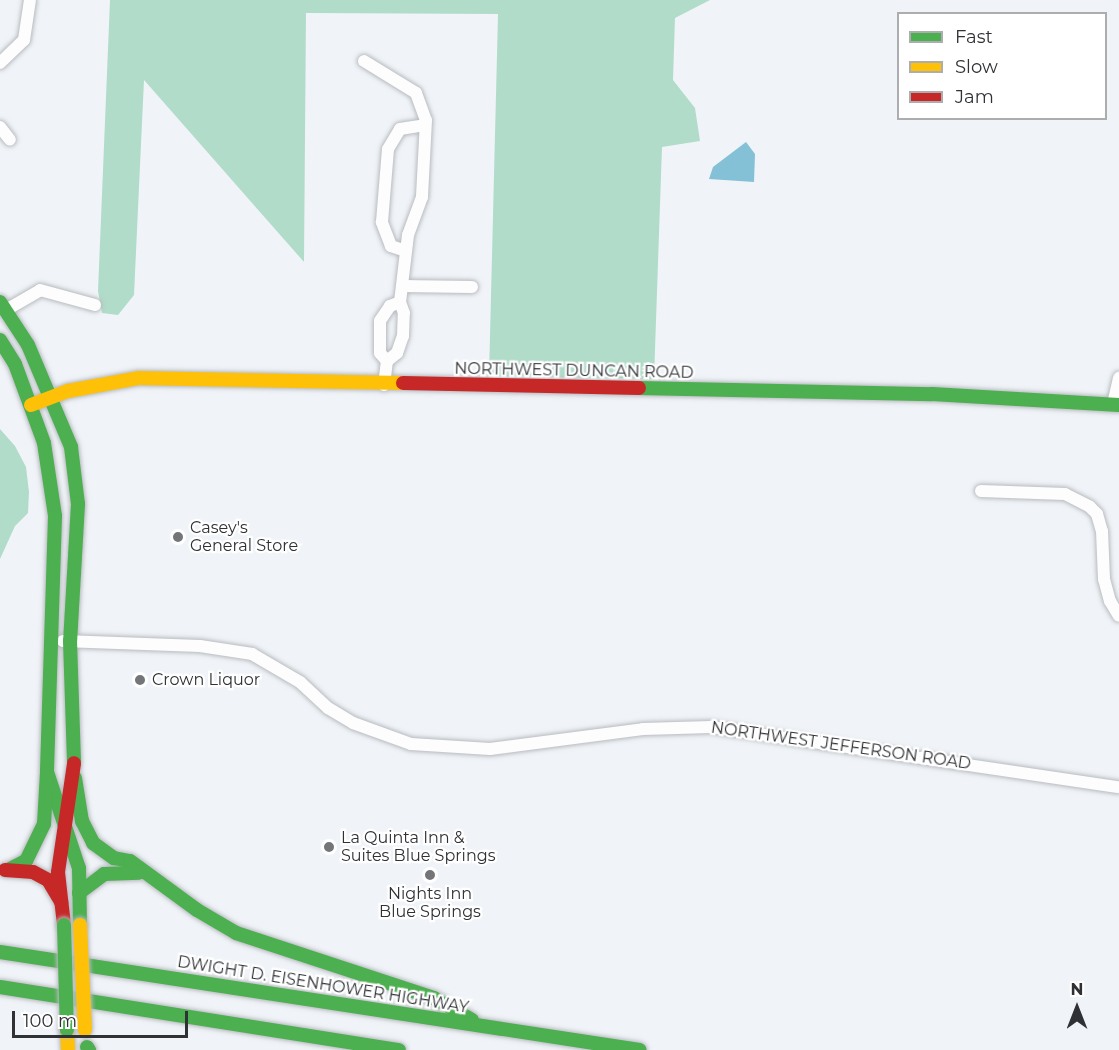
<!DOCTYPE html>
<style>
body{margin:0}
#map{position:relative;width:1119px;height:1050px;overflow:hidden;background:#f0f4f8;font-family:Montserrat,sans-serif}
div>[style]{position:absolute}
.forest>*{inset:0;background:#b1dcc9}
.water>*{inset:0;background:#84c0d6}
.roads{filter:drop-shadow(0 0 2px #b8bbbf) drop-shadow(0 0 2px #b8bbbf)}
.street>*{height:12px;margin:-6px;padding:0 6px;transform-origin:6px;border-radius:6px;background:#fdfdfe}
.fast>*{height:14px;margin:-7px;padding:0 7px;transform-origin:7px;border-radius:7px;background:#4caf50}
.slow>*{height:14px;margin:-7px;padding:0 7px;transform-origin:7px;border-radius:7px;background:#ffc107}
.jam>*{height:14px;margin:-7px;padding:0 7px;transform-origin:7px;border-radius:7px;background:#c62828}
.bridges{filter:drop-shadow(0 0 2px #b8bbbf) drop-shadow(0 0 2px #b8bbbf)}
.fast-bridge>*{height:14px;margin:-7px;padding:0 7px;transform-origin:7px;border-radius:7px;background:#4caf50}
.slow-bridge>*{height:14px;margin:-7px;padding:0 7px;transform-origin:7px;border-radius:7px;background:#ffc107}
.dots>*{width:16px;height:16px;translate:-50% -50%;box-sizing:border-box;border:3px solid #fff;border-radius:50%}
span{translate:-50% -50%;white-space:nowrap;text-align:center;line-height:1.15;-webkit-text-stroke:4.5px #fff;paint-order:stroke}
.street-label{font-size:16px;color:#2f3135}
.poi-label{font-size:16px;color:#2f3135}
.left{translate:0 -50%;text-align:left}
.legend{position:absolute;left:897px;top:12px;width:210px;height:108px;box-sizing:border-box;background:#fff;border:2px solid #acadae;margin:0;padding:8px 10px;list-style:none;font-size:18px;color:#2f3135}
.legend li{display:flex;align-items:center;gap:12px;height:30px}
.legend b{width:30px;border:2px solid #acadae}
.north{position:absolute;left:1047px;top:978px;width:60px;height:60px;-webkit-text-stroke:4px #fff;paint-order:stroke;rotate:0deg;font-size:16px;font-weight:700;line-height:24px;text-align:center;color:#2f3135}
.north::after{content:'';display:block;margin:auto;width:21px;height:27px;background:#2f3135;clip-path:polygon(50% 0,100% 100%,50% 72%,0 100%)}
.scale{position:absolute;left:12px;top:1011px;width:176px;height:27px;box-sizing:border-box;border:3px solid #2f3135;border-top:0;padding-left:8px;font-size:18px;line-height:21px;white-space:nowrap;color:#2f3135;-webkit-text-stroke:4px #fff;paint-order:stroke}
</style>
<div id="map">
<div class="forest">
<i style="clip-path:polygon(110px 0,710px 0,675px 18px,673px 80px,695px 108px,700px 141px,662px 147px,654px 379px,489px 376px,498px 14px,306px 13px,304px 262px,144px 80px,134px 295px,118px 315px,102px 313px,98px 291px)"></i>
<i style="clip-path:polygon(0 429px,15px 446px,26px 467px,29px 492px,28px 513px,15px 526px,0 559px)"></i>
</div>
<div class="water">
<i style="clip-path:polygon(746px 142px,755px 154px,754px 182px,709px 179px,713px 167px)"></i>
</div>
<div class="roads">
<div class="street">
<i style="left:364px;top:61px;width:61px;rotate:31.6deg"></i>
<i style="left:416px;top:93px;width:29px;rotate:70deg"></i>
<i style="left:426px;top:120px;width:77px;rotate:93deg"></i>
<i style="left:422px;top:197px;width:40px;rotate:110.2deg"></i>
<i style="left:408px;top:235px;width:67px;rotate:96.8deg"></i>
<i style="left:0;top:63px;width:33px;rotate:-44deg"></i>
<i style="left:24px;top:40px;width:40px;rotate:-81.5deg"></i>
<i style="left:0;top:127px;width:16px;rotate:52deg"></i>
<i style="left:406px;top:251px;width:16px;rotate:-162deg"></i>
<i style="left:391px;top:246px;width:26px;rotate:-111deg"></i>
<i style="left:382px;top:222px;width:73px;rotate:-85.3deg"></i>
<i style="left:388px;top:149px;width:23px;rotate:-59deg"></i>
<i style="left:400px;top:129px;width:25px;rotate:-9deg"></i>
<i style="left:402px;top:286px;width:70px;rotate:0.8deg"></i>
<i style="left:6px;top:310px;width:39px;rotate:-30deg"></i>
<i style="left:40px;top:290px;width:57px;rotate:15.3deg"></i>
<i style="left:384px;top:385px;width:24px;rotate:-83deg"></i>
<i style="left:387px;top:361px;width:13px;rotate:-39deg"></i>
<i style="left:397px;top:353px;width:18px;rotate:-71deg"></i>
<i style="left:403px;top:336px;width:23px;rotate:-88deg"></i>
<i style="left:404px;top:313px;width:12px;rotate:-110deg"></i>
<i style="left:400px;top:302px;width:11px;rotate:158deg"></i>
<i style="left:390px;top:306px;width:18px;rotate:124deg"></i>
<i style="left:380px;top:321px;width:32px;rotate:90deg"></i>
<i style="left:380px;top:353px;width:11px;rotate:49deg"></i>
<i style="left:1113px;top:404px;width:27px;rotate:-77deg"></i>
<i style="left:981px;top:491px;width:84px;rotate:2deg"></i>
<i style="left:1065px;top:494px;width:28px;rotate:27deg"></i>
<i style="left:1090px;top:507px;width:10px;rotate:45deg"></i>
<i style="left:1097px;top:514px;width:18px;rotate:74deg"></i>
<i style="left:1102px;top:531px;width:48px;rotate:87.6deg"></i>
<i style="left:1104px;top:579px;width:23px;rotate:75deg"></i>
<i style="left:1110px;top:601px;width:17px;rotate:59deg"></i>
<i style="left:63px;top:641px;width:137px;rotate:2.1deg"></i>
<i style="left:200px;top:646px;width:53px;rotate:8.7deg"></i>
<i style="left:252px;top:654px;width:56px;rotate:30.3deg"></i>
<i style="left:300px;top:682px;width:38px;rotate:43deg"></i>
<i style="left:328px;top:708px;width:29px;rotate:31deg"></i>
<i style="left:353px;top:723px;width:62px;rotate:19.9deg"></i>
<i style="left:411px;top:744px;width:79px;rotate:3.6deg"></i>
<i style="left:490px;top:749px;width:154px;rotate:-7.4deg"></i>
<i style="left:643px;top:729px;width:68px;rotate:-1.7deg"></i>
<i style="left:711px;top:727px;width:412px;rotate:8.4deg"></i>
</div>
<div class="fast">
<i style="left:0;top:302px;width:51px;rotate:56.9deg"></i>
<i style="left:28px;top:345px;width:111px;rotate:67.1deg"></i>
<i style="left:71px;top:447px;width:57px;rotate:83deg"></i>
<i style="left:78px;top:504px;width:137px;rotate:93.3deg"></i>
<i style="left:70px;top:641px;width:122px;rotate:88.1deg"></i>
<i style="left:0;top:340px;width:28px;rotate:58deg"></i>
<i style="left:15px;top:364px;width:84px;rotate:69.8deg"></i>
<i style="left:44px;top:443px;width:74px;rotate:81.4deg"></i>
<i style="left:55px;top:516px;width:256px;rotate:91.8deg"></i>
<i style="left:47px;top:772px;width:101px;rotate:71.6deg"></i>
<i style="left:79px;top:868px;width:57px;rotate:89deg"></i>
<i style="left:639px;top:388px;width:293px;rotate:1.2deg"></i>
<i style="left:932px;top:394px;width:187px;rotate:3.4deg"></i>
<i style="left:75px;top:778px;width:44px;rotate:80.8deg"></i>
<i style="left:82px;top:821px;width:25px;rotate:63deg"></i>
<i style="left:93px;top:843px;width:26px;rotate:36deg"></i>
<i style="left:114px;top:858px;width:16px;rotate:11deg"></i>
<i style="left:130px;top:861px;width:83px;rotate:36.2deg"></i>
<i style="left:197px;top:910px;width:45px;rotate:30.5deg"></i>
<i style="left:236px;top:933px;width:208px;rotate:18.2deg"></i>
<i style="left:434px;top:998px;width:44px;rotate:30.1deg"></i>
<i style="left:10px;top:869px;width:18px;rotate:-27deg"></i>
<i style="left:26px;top:861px;width:41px;rotate:-64.1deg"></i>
<i style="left:44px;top:824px;width:52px;rotate:-86.7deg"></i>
<i style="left:79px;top:893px;width:31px;rotate:-37deg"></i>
<i style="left:104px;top:874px;width:35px;rotate:-2deg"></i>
<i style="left:0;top:952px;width:647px;rotate:8.71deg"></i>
<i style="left:0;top:987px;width:404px;rotate:9deg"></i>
<i style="left:87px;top:1047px;width:4px;rotate:56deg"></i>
</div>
<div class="slow">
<i style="left:31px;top:405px;width:40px;rotate:-21deg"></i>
<i style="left:68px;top:391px;width:71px;rotate:-10.5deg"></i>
<i style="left:138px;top:378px;width:265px;rotate:1.1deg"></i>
<i style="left:67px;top:1030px;width:20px;rotate:87deg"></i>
</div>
<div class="jam">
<i style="left:403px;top:383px;width:236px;rotate:1.2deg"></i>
<i style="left:5px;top:870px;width:28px;rotate:4deg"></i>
<i style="left:33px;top:872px;width:17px;rotate:28deg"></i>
<i style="left:48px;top:880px;width:26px;rotate:59deg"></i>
<i style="left:64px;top:925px;width:53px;rotate:-96.5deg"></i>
<i style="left:58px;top:872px;width:110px;rotate:-81.6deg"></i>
</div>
</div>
<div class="bridges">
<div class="fast-bridge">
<i style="left:64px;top:925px;width:105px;rotate:88.4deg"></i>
</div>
<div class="slow-bridge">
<i style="left:80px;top:925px;width:105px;rotate:87.3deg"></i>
</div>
</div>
<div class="dots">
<i style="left:178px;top:537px;background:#737579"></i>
<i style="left:140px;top:680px;background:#737579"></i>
<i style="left:329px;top:847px;background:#737579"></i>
<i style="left:430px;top:875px;background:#737579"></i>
</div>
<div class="street-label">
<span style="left:574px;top:371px;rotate:1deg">NORTHWEST DUNCAN ROAD</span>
<span style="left:841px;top:746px;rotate:8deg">NORTHWEST JEFFERSON ROAD</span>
<span style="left:323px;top:985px;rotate:9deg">DWIGHT D. EISENHOWER HIGHWAY</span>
</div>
<div class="poi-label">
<span class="left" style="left:190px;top:537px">Casey's<br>General Store</span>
<span class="left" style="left:152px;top:680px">Crown Liquor</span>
<span class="left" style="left:341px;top:847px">La Quinta Inn &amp;<br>Suites Blue Springs</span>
<span style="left:430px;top:903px">Nights Inn<br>Blue Springs</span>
</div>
<ul class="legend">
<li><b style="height:8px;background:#4caf50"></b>Fast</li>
<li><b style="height:8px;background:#ffc107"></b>Slow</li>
<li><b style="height:8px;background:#c62828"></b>Jam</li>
</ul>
<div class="north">N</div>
<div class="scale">100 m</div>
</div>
